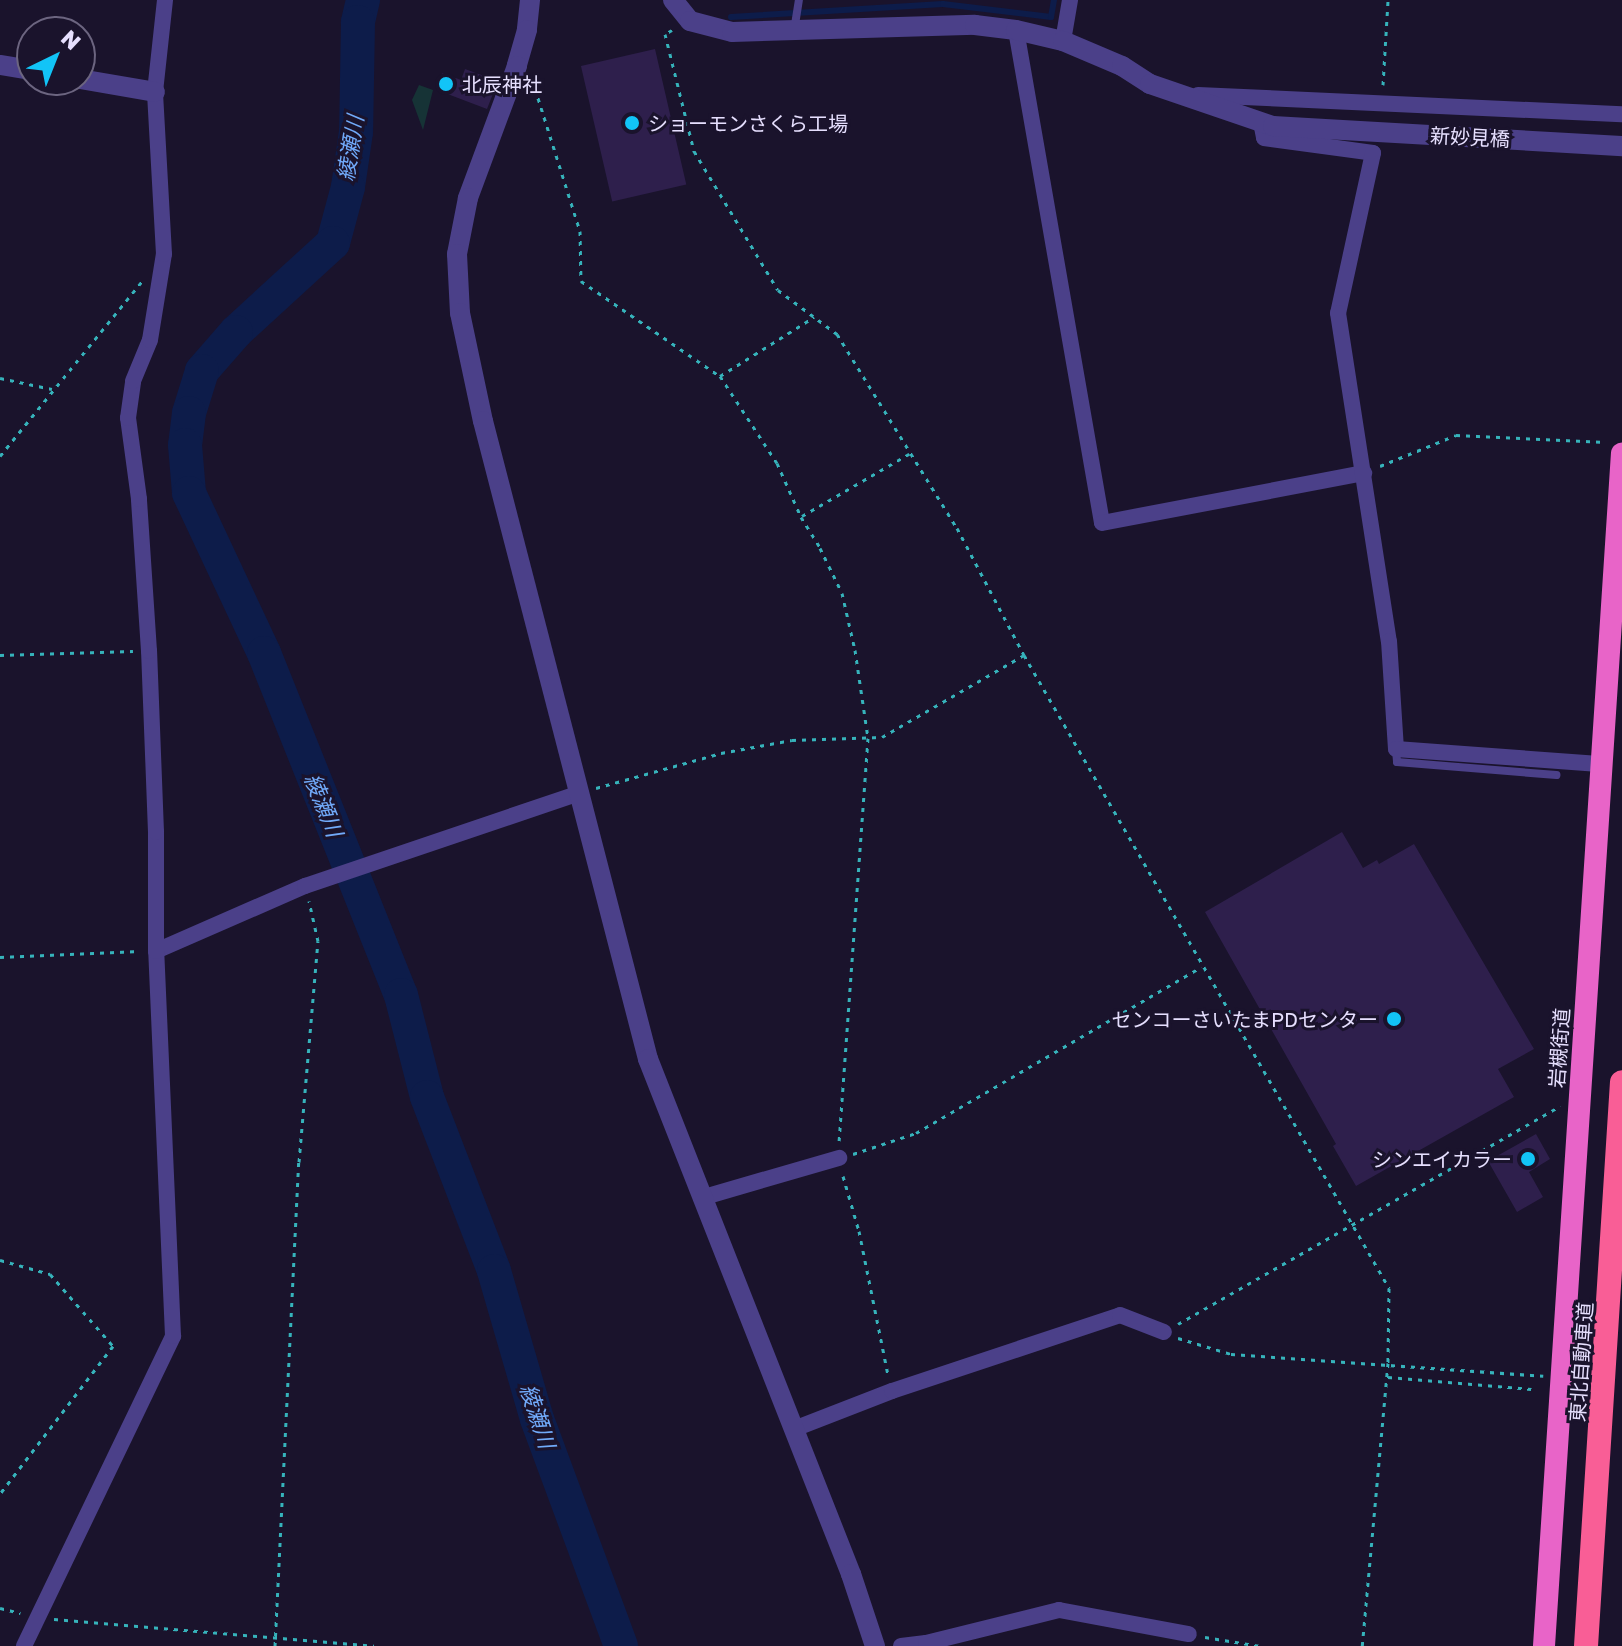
<!DOCTYPE html>
<meta charset="utf-8">
<style>
body{margin:0}
#map{position:relative;width:1622px;height:1646px;overflow:hidden;background:#1a132c;font-family:"Golos Text","Noto Sans JP",sans-serif}
div>[style]{position:absolute}
.green>*{inset:0;background:#163336}
.stream>*{height:6px;margin:-3px;padding:0 3px;transform-origin:3px;border-radius:3px;background:#0d1c4a}
.river>*{height:34px;margin:-17px;padding:0 17px;transform-origin:17px;border-radius:17px;background:#0d1c4a}
.building>*{inset:0;background:#2e1f4c;transform-origin:0 0}
.path>*{height:3px;margin-top:-1.5px;transform-origin:0;background:repeating-linear-gradient(90deg,#36b3bb 0 4px,transparent 0 10px)}
.service>*{height:8px;margin:-4px;padding:0 4px;transform-origin:4px;border-radius:4px;background:#4b4089}
.minor>*{height:16px;margin:-8px;padding:0 8px;transform-origin:8px;border-radius:8px;background:#4b4089}
.tertiary>*{height:20px;margin:-10px;padding:0 10px;transform-origin:10px;border-radius:10px;background:#4b4089}
.trunk>*{height:22px;margin:-11px;padding:0 11px;transform-origin:11px;border-radius:11px;background:#e864c8}
.motorway>*{height:24px;margin:-12px;padding:0 12px;transform-origin:12px;border-radius:12px;background:#f95e96}
.dots>*{width:22px;height:22px;translate:-50% -50%;box-sizing:border-box;border:4px solid #1a132c;border-radius:50%}
span{translate:-50% -50%;white-space:nowrap;text-align:center;line-height:1.15;-webkit-text-stroke:6px #1a132c;paint-order:stroke}
.poi-label{font-size:20px;color:#e6dffe}
.left{translate:0 -50%;text-align:left}
.right{translate:-100% -50%;text-align:right}
.street-label{font-size:20px;color:#e6dffe}
.water-label{font-size:22px;color:#71aafa;font-style:italic}
.north{position:absolute;left:16px;top:16px;width:80px;height:80px;box-sizing:border-box;background:#1a132c;border:2px solid #6c6580;border-radius:50%;rotate:43deg;font-size:22px;font-weight:700;line-height:32px;text-align:center;color:#e6dffe}
.north::after{content:'';display:block;margin:auto;width:28px;height:36px;background:#12c4f7;clip-path:polygon(50% 0,100% 100%,50% 72%,0 100%)}
</style>
<div id="map">
<div class="green">
<i style="clip-path:polygon(419px 85px,433px 90px,423px 130px,412px 100px)"></i>
</div>
<div class="stream">
<i style="left:731px;top:17px;width:212px;rotate:-3.5deg"></i>
<i style="left:943px;top:4px;width:109px;rotate:6.9deg"></i>
<i style="left:1051px;top:17px;width:17px;rotate:-80deg"></i>
</div>
<div class="river">
<i style="left:363px;top:0;width:23px;rotate:103deg"></i>
<i style="left:358px;top:22px;width:110px;rotate:91deg"></i>
<i style="left:356px;top:132px;width:56px;rotate:98.3deg"></i>
<i style="left:348px;top:187px;width:58px;rotate:105deg"></i>
<i style="left:333px;top:243px;width:132px;rotate:137.5deg"></i>
<i style="left:236px;top:332px;width:52px;rotate:131.1deg"></i>
<i style="left:202px;top:371px;width:44px;rotate:107.2deg"></i>
<i style="left:189px;top:413px;width:32px;rotate:97deg"></i>
<i style="left:185px;top:445px;width:48px;rotate:85.2deg"></i>
<i style="left:189px;top:493px;width:177px;rotate:64.9deg"></i>
<i style="left:264px;top:653px;width:368px;rotate:68.2deg"></i>
<i style="left:401px;top:995px;width:105px;rotate:75.7deg"></i>
<i style="left:427px;top:1097px;width:186px;rotate:68.9deg"></i>
<i style="left:494px;top:1271px;width:154px;rotate:73.8deg"></i>
<i style="left:537px;top:1419px;width:242px;rotate:69.7deg"></i>
</div>
<div class="building">
<i style="left:655px;top:49px;width:139px;height:76px;rotate:77deg"></i>
<i style="clip-path:polygon(465px 69px,498px 81px,487px 109px,437px 90px,442px 73px,461px 80px)"></i>
<i style="clip-path:polygon(1342px 832px,1363px 868px,1377px 860px,1379px 864px,1414px 844px,1534px 1049px,1498px 1069px,1514px 1097px,1356px 1186px,1333px 1146px,1336px 1144px,1205px 912px)"></i>
<i style="clip-path:polygon(1536px 1134px,1550px 1159px,1529px 1172px,1543px 1197px,1517px 1212px,1488px 1161px)"></i>
</div>
<div class="path">
<i style="left:672px;top:30px;width:8px;rotate:150deg"></i>
<i style="left:665px;top:34px;width:121px;rotate:76.1deg"></i>
<i style="left:694px;top:151px;width:162px;rotate:58.9deg"></i>
<i style="left:778px;top:290px;width:74px;rotate:36.7deg"></i>
<i style="left:837px;top:334px;width:228px;rotate:58.3deg"></i>
<i style="left:957px;top:528px;width:144px;rotate:62.2deg"></i>
<i style="left:1024px;top:655px;width:731px;rotate:60.03deg"></i>
<i style="left:1389px;top:1288px;width:75px;rotate:90.8deg"></i>
<i style="left:1388px;top:1363px;width:284px;rotate:95.2deg"></i>
<i style="left:532px;top:79px;width:159px;rotate:72.5deg"></i>
<i style="left:580px;top:231px;width:50px;rotate:88.9deg"></i>
<i style="left:581px;top:281px;width:168px;rotate:34.4deg"></i>
<i style="left:720px;top:376px;width:111px;rotate:-32.1deg"></i>
<i style="left:1383px;top:85px;width:85px;rotate:-86.6deg"></i>
<i style="left:720px;top:376px;width:104px;rotate:56.8deg"></i>
<i style="left:777px;top:463px;width:59px;rotate:66deg"></i>
<i style="left:801px;top:517px;width:36px;rotate:58deg"></i>
<i style="left:820px;top:548px;width:50px;rotate:63.9deg"></i>
<i style="left:842px;top:593px;width:58px;rotate:77.2deg"></i>
<i style="left:855px;top:650px;width:89px;rotate:81.6deg"></i>
<i style="left:868px;top:738px;width:404px;rotate:94.1deg"></i>
<i style="left:0;top:378px;width:53px;rotate:11.9deg"></i>
<i style="left:0;top:456px;width:225px;rotate:-50.9deg"></i>
<i style="left:1380px;top:466px;width:82px;rotate:-22.2deg"></i>
<i style="left:1456px;top:435px;width:150px;rotate:2.7deg"></i>
<i style="left:802px;top:516px;width:124px;rotate:-30.1deg"></i>
<i style="left:0;top:655px;width:133px;rotate:-1.7deg"></i>
<i style="left:596px;top:788px;width:130px;rotate:-15.6deg"></i>
<i style="left:721px;top:753px;width:72px;rotate:-10.4deg"></i>
<i style="left:792px;top:740px;width:90px;rotate:-1.9deg"></i>
<i style="left:882px;top:737px;width:164px;rotate:-30deg"></i>
<i style="left:0;top:957px;width:140px;rotate:-2.5deg"></i>
<i style="left:853px;top:1154px;width:66px;rotate:-18.4deg"></i>
<i style="left:916px;top:1133px;width:330px;rotate:-30.2deg"></i>
<i style="left:843px;top:1176px;width:57px;rotate:73.8deg"></i>
<i style="left:859px;top:1231px;width:147px;rotate:78.6deg"></i>
<i style="left:0;top:1260px;width:52px;rotate:15.6deg"></i>
<i style="left:50px;top:1274px;width:96px;rotate:48.8deg"></i>
<i style="left:113px;top:1346px;width:186px;rotate:127.4deg"></i>
<i style="left:1178px;top:1324px;width:440px;rotate:-29.7deg"></i>
<i style="left:1178px;top:1338px;width:55px;rotate:16.8deg"></i>
<i style="left:1231px;top:1354px;width:313px;rotate:4deg"></i>
<i style="left:1388px;top:1377px;width:144px;rotate:4.8deg"></i>
<i style="left:0;top:1608px;width:21px;rotate:14deg"></i>
<i style="left:54px;top:1619px;width:321px;rotate:4.8deg"></i>
<i style="left:1205px;top:1637px;width:56px;rotate:9.3deg"></i>
<i style="left:275px;top:1646px;width:485px;rotate:-87.2deg"></i>
<i style="left:299px;top:1162px;width:222px;rotate:-85.1deg"></i>
<i style="left:318px;top:941px;width:41px;rotate:-102.7deg"></i>
</div>
<div class="service">
<i style="left:794px;top:31px;width:31px;rotate:-81deg"></i>
<i style="left:1396px;top:750px;width:12px;rotate:85deg"></i>
<i style="left:1397px;top:762px;width:160px;rotate:4.7deg"></i>
</div>
<div class="minor">
<i style="left:1016px;top:30px;width:500px;rotate:80.1deg"></i>
<i style="left:1102px;top:523px;width:267px;rotate:-10.8deg"></i>
<i style="left:1063px;top:41px;width:42px;rotate:-80.3deg"></i>
<i style="left:1198px;top:95px;width:424px;rotate:2.6deg"></i>
<i style="left:1261px;top:122px;width:16px;rotate:79deg"></i>
<i style="left:1264px;top:138px;width:110px;rotate:7.8deg"></i>
<i style="left:1373px;top:153px;width:164px;rotate:102.3deg"></i>
<i style="left:1338px;top:313px;width:332px;rotate:81.2deg"></i>
<i style="left:1389px;top:641px;width:108px;rotate:86.3deg"></i>
<i style="left:1396px;top:749px;width:207px;rotate:4.2deg"></i>
<i style="left:156px;top:951px;width:163px;rotate:-23.6deg"></i>
<i style="left:305px;top:886px;width:290px;rotate:-18.7deg"></i>
<i style="left:701px;top:1198px;width:144px;rotate:-16.2deg"></i>
<i style="left:794px;top:1429px;width:105px;rotate:-21.2deg"></i>
<i style="left:892px;top:1391px;width:240px;rotate:-18.4deg"></i>
<i style="left:1120px;top:1315px;width:47px;rotate:21.1deg"></i>
<i style="left:24px;top:1646px;width:344px;rotate:-64.3deg"></i>
<i style="left:173px;top:1336px;width:385px;rotate:-92.5deg"></i>
<i style="left:156px;top:951px;width:119px;rotate:-90deg"></i>
<i style="left:156px;top:832px;width:181px;rotate:-92.2deg"></i>
<i style="left:149px;top:651px;width:152px;rotate:-93.8deg"></i>
<i style="left:139px;top:499px;width:82px;rotate:-97.7deg"></i>
<i style="left:128px;top:418px;width:37px;rotate:-82deg"></i>
<i style="left:133px;top:381px;width:44px;rotate:-67.5deg"></i>
<i style="left:150px;top:340px;width:87px;rotate:-80.8deg"></i>
<i style="left:164px;top:254px;width:162px;rotate:-93.2deg"></i>
<i style="left:155px;top:92px;width:93px;rotate:-83.8deg"></i>
<i style="left:901px;top:1646px;width:25px;rotate:-7deg"></i>
<i style="left:926px;top:1643px;width:137px;rotate:-13.9deg"></i>
<i style="left:1059px;top:1610px;width:132px;rotate:10.5deg"></i>
</div>
<div class="tertiary">
<i style="left:530px;top:0;width:30px;rotate:96deg"></i>
<i style="left:527px;top:30px;width:37px;rotate:106deg"></i>
<i style="left:517px;top:66px;width:141px;rotate:110.4deg"></i>
<i style="left:468px;top:198px;width:57px;rotate:101.1deg"></i>
<i style="left:457px;top:254px;width:59px;rotate:87.1deg"></i>
<i style="left:460px;top:313px;width:110px;rotate:78deg"></i>
<i style="left:483px;top:421px;width:659px;rotate:75.5deg"></i>
<i style="left:648px;top:1059px;width:554px;rotate:68.49deg"></i>
<i style="left:851px;top:1574px;width:76px;rotate:71.6deg"></i>
<i style="left:673px;top:0;width:27px;rotate:51deg"></i>
<i style="left:690px;top:21px;width:43px;rotate:14.7deg"></i>
<i style="left:732px;top:32px;width:243px;rotate:-1.7deg"></i>
<i style="left:975px;top:25px;width:41px;rotate:7deg"></i>
<i style="left:1016px;top:30px;width:48px;rotate:13.2deg"></i>
<i style="left:1063px;top:41px;width:64px;rotate:23deg"></i>
<i style="left:1122px;top:66px;width:33px;rotate:33deg"></i>
<i style="left:1150px;top:84px;width:130px;rotate:18.9deg"></i>
<i style="left:1273px;top:126px;width:350px;rotate:3.3deg"></i>
<i style="left:0;top:65px;width:32px;rotate:9deg"></i>
<i style="left:80px;top:79px;width:76px;rotate:9.8deg"></i>
</div>
<div class="trunk">
<i style="left:1544px;top:1646px;width:1195px;rotate:-86.26deg"></i>
</div>
<div class="motorway">
<i style="left:1586px;top:1646px;width:565px;rotate:-86.35deg"></i>
</div>
<div class="dots">
<i style="left:446px;top:84px;background:#12c4f7"></i>
<i style="left:632px;top:123px;background:#12c4f7"></i>
<i style="left:1394px;top:1019px;background:#12c4f7"></i>
<i style="left:1528px;top:1159px;background:#12c4f7"></i>
</div>
<div class="poi-label">
<span class="left" style="left:462px;top:84px">北辰神社</span>
<span class="left" style="left:648px;top:123px">ショーモンさくら工場</span>
<span class="right" style="left:1378px;top:1019px">センコーさいたまPDセンター</span>
<span class="right" style="left:1512px;top:1159px">シンエイカラー</span>
</div>
<div class="street-label">
<span style="left:1470px;top:137px;rotate:3deg">新妙見橋</span>
<span style="left:1559px;top:1048px;rotate:-86deg">岩槻街道</span>
<span style="left:1581px;top:1362px;rotate:-86deg">東北自動車道</span>
</div>
<div class="water-label">
<span style="left:350px;top:148px;rotate:-81deg">綾瀬川</span>
<span style="left:324px;top:805px;rotate:68deg">綾瀬川</span>
<span style="left:538px;top:1416px;rotate:72deg">綾瀬川</span>
</div>
<div class="north">N</div>
</div>
